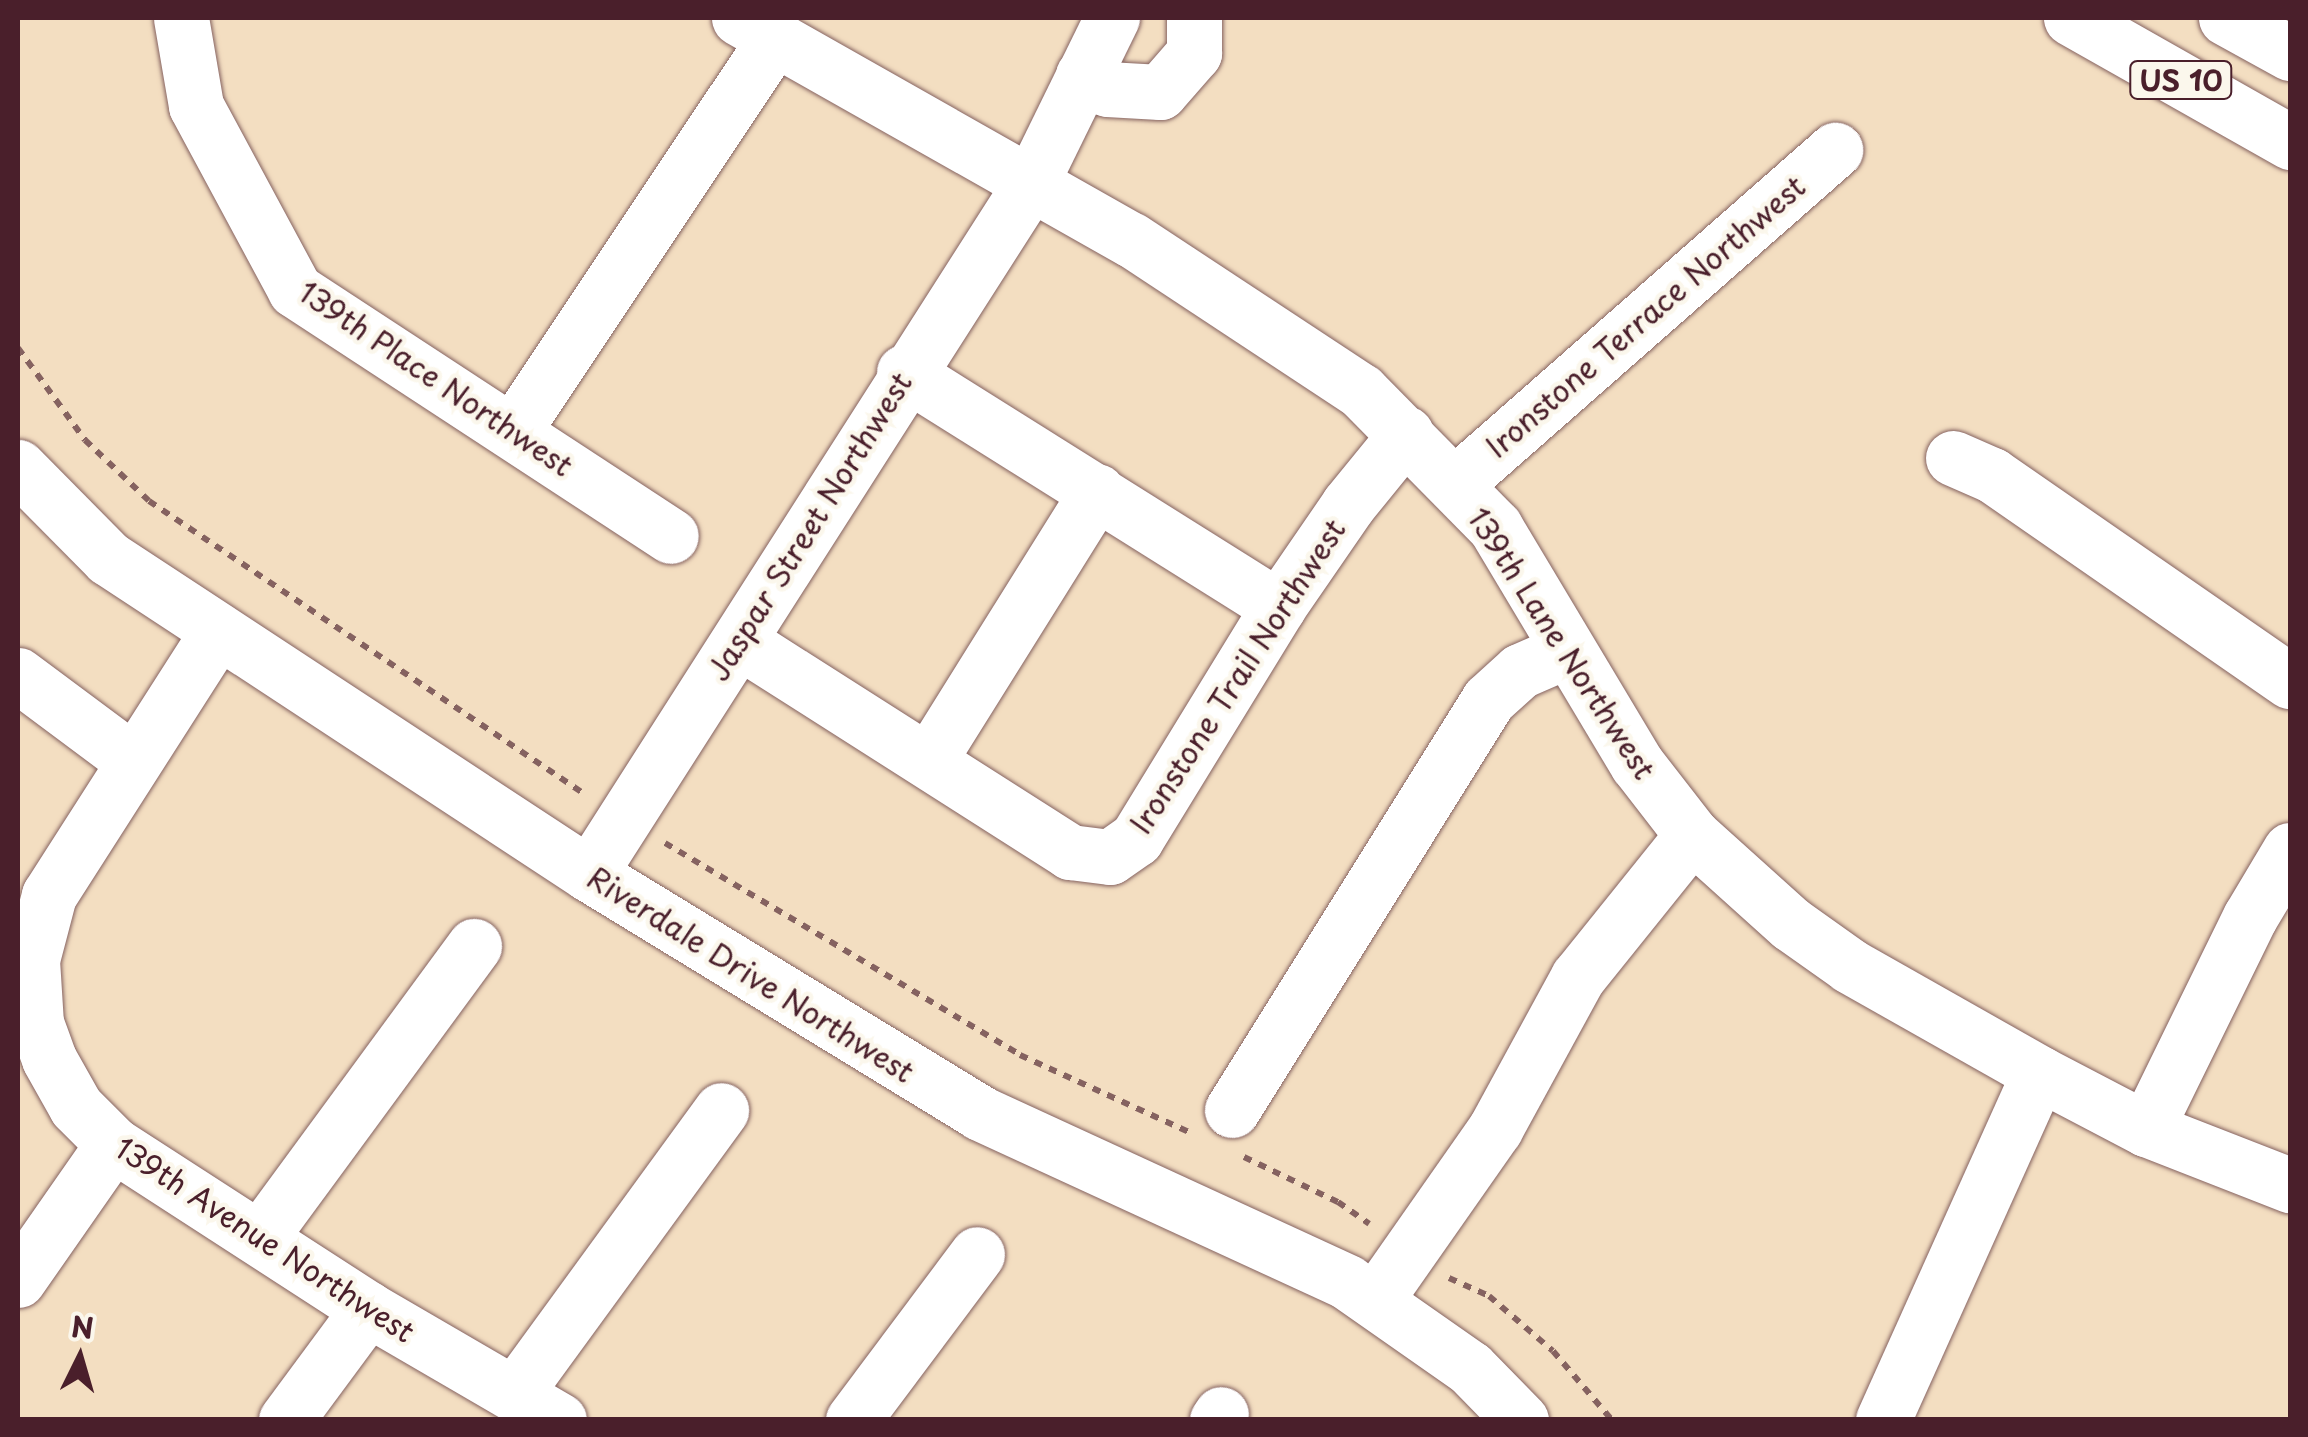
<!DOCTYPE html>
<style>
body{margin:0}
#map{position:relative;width:2308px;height:1437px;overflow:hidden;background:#f3dec1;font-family:"Playpen Sans",sans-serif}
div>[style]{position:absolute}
.path>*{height:6px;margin-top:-3px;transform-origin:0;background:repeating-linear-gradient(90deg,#856260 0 8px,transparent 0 16px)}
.roads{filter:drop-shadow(0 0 2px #856260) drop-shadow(0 0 2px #856260)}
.minor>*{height:55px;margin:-27.5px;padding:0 27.5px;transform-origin:27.5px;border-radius:27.5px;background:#fff}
.highway>*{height:55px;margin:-27.5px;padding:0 27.5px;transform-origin:27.5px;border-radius:27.5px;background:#fff}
span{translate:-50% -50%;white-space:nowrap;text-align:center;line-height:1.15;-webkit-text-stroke:9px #fbf7ec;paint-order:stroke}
.shield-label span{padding:2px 8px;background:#fbf7ec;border:2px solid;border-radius:8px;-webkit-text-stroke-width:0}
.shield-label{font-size:28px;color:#4a1f2b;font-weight:700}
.street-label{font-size:30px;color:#4a1f2b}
.frame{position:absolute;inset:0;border:20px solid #4a1f2b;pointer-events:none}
.north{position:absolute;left:30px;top:1307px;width:100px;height:100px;-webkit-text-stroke:8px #fbf7ec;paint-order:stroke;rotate:5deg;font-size:28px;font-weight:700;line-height:40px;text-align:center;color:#4a1f2b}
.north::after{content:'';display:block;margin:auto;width:35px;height:45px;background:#4a1f2b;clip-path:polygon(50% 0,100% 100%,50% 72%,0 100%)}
</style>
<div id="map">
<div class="path">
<i style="left:18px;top:348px;width:114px;rotate:53.9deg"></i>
<i style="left:85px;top:440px;width:88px;rotate:43.6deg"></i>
<i style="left:149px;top:501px;width:527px;rotate:33.93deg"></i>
<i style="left:665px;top:843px;width:413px;rotate:30.8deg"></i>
<i style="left:1020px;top:1055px;width:188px;rotate:24.5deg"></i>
<i style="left:1244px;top:1157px;width:104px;rotate:25.6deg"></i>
<i style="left:1338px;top:1202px;width:38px;rotate:35deg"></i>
<i style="left:1449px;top:1278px;width:44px;rotate:24.2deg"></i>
<i style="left:1489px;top:1296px;width:84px;rotate:40.7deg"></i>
<i style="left:1553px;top:1351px;width:91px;rotate:49.5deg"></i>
</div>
<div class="roads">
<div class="minor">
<i style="left:181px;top:18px;width:89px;rotate:80.3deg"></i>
<i style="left:196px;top:106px;width:209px;rotate:61.7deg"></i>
<i style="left:295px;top:290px;width:449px;rotate:33.2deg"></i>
<i style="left:739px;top:18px;width:451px;rotate:29.5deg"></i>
<i style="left:1132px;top:240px;width:274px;rotate:33.4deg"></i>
<i style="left:1361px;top:391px;width:191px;rotate:45.4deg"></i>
<i style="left:1495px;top:527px;width:276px;rotate:59.1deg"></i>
<i style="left:1637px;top:764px;width:90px;rotate:52.2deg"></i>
<i style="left:1692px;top:835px;width:133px;rotate:42deg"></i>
<i style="left:1791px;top:924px;width:72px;rotate:35.4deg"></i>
<i style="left:1850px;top:966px;width:217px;rotate:29.5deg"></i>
<i style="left:2039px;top:1073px;width:121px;rotate:27.6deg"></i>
<i style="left:2146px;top:1129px;width:155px;rotate:21.3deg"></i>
<i style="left:1083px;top:75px;width:28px;rotate:30deg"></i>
<i style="left:1107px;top:89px;width:53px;rotate:3.2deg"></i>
<i style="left:1160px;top:92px;width:52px;rotate:-48.9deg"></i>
<i style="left:1194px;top:53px;width:35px;rotate:-90deg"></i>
<i style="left:904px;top:372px;width:442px;rotate:32.1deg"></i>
<i style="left:513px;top:431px;width:474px;rotate:-56.3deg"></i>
<i style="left:1953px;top:458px;width:43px;rotate:23.6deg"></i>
<i style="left:1992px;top:475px;width:362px;rotate:34.7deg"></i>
<i style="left:18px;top:467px;width:128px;rotate:45.3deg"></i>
<i style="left:108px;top:558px;width:576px;rotate:33.3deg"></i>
<i style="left:589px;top:874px;width:458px;rotate:31.4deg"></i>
<i style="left:980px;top:1113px;width:404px;rotate:24.7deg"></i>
<i style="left:1347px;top:1282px;width:150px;rotate:35deg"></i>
<i style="left:1470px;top:1368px;width:73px;rotate:45.6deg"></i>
<i style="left:1456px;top:483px;width:505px;rotate:-41.3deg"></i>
<i style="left:216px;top:634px;width:310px;rotate:122.6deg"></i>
<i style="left:49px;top:895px;width:67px;rotate:104.7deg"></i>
<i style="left:32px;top:960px;width:63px;rotate:86.4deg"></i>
<i style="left:36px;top:1023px;width:38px;rotate:70deg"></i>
<i style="left:49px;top:1059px;width:55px;rotate:60.6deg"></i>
<i style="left:76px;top:1107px;width:52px;rotate:45deg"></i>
<i style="left:113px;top:1144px;width:304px;rotate:32.9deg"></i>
<i style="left:368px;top:1309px;width:221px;rotate:30.2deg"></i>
<i style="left:739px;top:641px;width:393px;rotate:32.5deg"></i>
<i style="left:1070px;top:852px;width:40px;rotate:7.1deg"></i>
<i style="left:1110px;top:857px;width:32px;rotate:-35deg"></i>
<i style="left:1136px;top:839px;width:272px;rotate:-58.5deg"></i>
<i style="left:1278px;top:607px;width:124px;rotate:-55.5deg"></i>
<i style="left:1348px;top:505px;width:92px;rotate:-50.8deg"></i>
<i style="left:18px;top:675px;width:142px;rotate:36.7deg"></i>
<i style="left:929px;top:760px;width:317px;rotate:-58deg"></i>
<i style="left:589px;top:874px;width:822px;rotate:-57.41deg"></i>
<i style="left:1032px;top:181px;width:182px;rotate:-63.9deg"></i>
<i style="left:1232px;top:1110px;width:483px;rotate:-58deg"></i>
<i style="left:1488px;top:700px;width:43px;rotate:-42.2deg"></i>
<i style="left:1520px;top:671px;width:50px;rotate:-23.5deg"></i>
<i style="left:2146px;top:1129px;width:236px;rotate:-63.9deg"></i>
<i style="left:2250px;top:917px;width:78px;rotate:-59.2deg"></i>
<i style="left:261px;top:1236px;width:360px;rotate:-53.7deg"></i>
<i style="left:18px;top:1280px;width:166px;rotate:-55.1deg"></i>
<i style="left:1376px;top:1299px;width:208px;rotate:-55deg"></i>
<i style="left:1495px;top:1129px;width:173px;rotate:-61.4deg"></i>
<i style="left:1578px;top:977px;width:182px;rotate:-51.2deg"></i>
<i style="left:515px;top:1393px;width:350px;rotate:-53.9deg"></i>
<i style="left:286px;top:1420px;width:138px;rotate:-53.5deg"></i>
<i style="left:853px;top:1420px;width:207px;rotate:-53.2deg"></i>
<i style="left:1217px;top:1420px;width:7px;rotate:-56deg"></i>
<i style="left:1883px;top:1420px;width:380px;rotate:-65.8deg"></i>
</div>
<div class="highway">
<i style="left:2071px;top:18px;width:252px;rotate:29.5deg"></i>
<i style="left:2226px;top:18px;width:73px;rotate:28.7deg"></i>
</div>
</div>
<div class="shield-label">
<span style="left:2181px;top:80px">US 10</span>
</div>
<div class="street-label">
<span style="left:1645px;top:316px;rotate:-41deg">Ironstone Terrace Northwest</span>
<span style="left:436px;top:378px;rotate:34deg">139th Place Northwest</span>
<span style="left:809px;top:526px;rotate:-58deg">Jaspar Street Northwest</span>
<span style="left:1562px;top:643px;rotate:57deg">139th Lane Northwest</span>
<span style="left:1237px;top:676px;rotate:-57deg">Ironstone Trail Northwest</span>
<span style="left:751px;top:974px;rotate:32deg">Riverdale Drive Northwest</span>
<span style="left:265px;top:1239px;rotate:33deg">139th Avenue Northwest</span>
</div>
<div class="frame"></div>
<div class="north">N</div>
</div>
